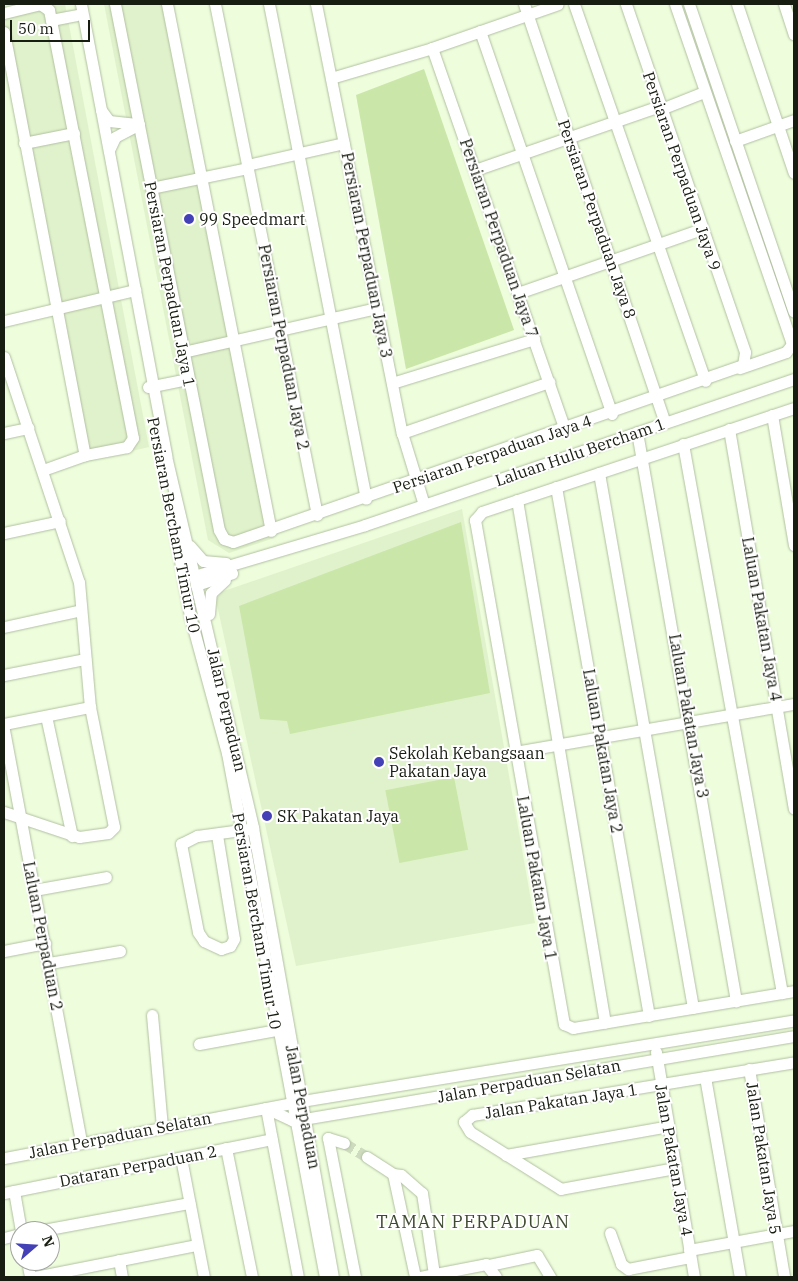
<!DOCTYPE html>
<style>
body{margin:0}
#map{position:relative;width:798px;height:1281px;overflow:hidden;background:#eefddc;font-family:"IBM Plex Serif",serif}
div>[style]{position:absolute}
.built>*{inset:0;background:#e0f2cb}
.green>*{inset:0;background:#cae6a9;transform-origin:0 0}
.minor-tunnel>*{height:11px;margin-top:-5.5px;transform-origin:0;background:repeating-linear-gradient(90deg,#cedbbe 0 11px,transparent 0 16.5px)}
.roads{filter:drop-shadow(0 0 1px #b1c0a1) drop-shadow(0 0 1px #b1c0a1)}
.minor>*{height:11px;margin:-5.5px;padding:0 5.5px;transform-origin:5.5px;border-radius:5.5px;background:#fff}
.dots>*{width:14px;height:14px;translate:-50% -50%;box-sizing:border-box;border:2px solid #fff;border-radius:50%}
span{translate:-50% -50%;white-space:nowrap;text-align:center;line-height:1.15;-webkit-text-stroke:4px #fff;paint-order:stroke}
.street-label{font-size:16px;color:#181d11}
.poi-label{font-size:16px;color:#181d11}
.left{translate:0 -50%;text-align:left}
.neighbourhood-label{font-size:18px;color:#3e4a2f;letter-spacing:1px}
.frame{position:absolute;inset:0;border:5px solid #181d11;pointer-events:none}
.north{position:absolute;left:10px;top:1221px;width:50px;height:50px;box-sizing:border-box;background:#fff;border:1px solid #a3a5a0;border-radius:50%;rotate:71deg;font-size:14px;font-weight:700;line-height:20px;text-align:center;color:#181d11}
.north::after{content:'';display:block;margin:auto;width:18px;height:22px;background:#4440b6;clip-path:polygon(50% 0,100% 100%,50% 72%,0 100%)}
.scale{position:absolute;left:10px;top:20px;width:80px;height:22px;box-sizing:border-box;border:2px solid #181d11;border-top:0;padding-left:6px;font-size:15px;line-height:18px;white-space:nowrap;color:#181d11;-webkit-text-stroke:4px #fff;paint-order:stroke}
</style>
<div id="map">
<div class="built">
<i style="clip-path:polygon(14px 4px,65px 4px,149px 447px,85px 462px,4px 54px,4px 6px)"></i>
<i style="clip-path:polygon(104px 4px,166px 4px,274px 538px,229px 553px,208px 540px)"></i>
<i style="clip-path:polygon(462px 509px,535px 923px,296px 966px,216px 600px,221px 592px)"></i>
</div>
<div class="green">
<i style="clip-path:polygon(424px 69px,514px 330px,406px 369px,356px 95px)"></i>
<i style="clip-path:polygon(461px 522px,490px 693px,290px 734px,287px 721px,260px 719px,239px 606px)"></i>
<i style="left:454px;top:777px;width:74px;height:70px;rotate:79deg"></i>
</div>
<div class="minor-tunnel">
<i style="left:344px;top:1143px;width:27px;rotate:31deg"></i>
</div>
<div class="roads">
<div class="minor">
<i style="left:81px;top:4px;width:460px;rotate:79.3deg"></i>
<i style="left:166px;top:456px;width:382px;rotate:76.8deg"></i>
<i style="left:253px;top:828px;width:456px;rotate:79.9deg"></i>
<i style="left:115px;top:4px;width:536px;rotate:78.82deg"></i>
<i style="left:219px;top:530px;width:10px;rotate:61deg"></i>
<i style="left:224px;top:539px;width:9px;rotate:18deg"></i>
<i style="left:233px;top:542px;width:540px;rotate:-19.14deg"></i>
<i style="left:743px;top:365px;width:13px;rotate:-81deg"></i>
<i style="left:745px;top:352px;width:368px;rotate:-108.9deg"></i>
<i style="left:167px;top:4px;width:537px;rotate:78.84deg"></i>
<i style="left:215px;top:4px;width:521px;rotate:78.71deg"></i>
<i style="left:269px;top:4px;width:504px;rotate:78.91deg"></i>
<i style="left:316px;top:4px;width:438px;rotate:78.7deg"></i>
<i style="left:402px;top:433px;width:75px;rotate:73deg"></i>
<i style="left:524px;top:4px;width:442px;rotate:71.4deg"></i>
<i style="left:574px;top:4px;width:399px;rotate:70.8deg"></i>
<i style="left:675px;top:4px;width:360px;rotate:71deg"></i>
<i style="left:792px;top:344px;width:10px;rotate:127deg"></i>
<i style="left:786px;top:352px;width:49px;rotate:160.8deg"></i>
<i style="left:689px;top:4px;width:325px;rotate:71.2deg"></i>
<i style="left:737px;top:4px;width:178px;rotate:71.4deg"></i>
<i style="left:784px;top:4px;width:32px;rotate:72deg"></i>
<i style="left:4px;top:13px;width:37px;rotate:-14deg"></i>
<i style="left:40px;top:4px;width:11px;rotate:34deg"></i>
<i style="left:49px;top:10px;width:436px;rotate:78.9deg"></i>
<i style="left:133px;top:438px;width:11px;rotate:124deg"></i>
<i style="left:127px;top:447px;width:43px;rotate:169.2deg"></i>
<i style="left:85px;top:455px;width:45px;rotate:160.3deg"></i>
<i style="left:51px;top:20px;width:26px;rotate:-11deg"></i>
<i style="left:480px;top:31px;width:405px;rotate:71deg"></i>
<i style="left:4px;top:32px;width:431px;rotate:79.2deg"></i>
<i style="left:432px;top:48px;width:402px;rotate:70.8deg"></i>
<i style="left:331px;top:78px;width:105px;rotate:-16.5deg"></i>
<i style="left:432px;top:48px;width:133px;rotate:-19.2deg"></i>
<i style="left:661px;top:109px;width:46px;rotate:-21.6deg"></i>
<i style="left:101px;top:110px;width:14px;rotate:54deg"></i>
<i style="left:109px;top:121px;width:30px;rotate:6deg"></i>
<i style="left:735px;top:141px;width:63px;rotate:-19.6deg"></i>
<i style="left:24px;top:143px;width:51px;rotate:-11.3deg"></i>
<i style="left:109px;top:150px;width:14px;rotate:-65deg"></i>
<i style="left:115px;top:137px;width:27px;rotate:-28deg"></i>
<i style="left:247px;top:165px;width:99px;rotate:-12.8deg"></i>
<i style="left:475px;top:170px;width:196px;rotate:-19.1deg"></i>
<i style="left:151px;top:188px;width:99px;rotate:-11.7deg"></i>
<i style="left:518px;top:293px;width:195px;rotate:-19.2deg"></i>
<i style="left:4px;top:321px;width:135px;rotate:-13.3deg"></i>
<i style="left:183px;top:352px;width:199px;rotate:-12.8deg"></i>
<i style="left:4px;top:357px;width:237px;rotate:71.6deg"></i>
<i style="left:79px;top:582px;width:125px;rotate:85deg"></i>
<i style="left:90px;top:707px;width:122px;rotate:78.7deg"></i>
<i style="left:114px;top:827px;width:8px;rotate:135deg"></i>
<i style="left:108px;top:833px;width:29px;rotate:172deg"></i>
<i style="left:79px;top:837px;width:79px;rotate:-161.6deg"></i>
<i style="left:392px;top:383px;width:149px;rotate:-17.2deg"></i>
<i style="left:148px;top:387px;width:41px;rotate:-11.3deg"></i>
<i style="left:794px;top:408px;width:329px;rotate:161.6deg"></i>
<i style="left:482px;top:512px;width:11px;rotate:131deg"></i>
<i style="left:475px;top:520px;width:512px;rotate:79.99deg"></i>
<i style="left:564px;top:1024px;width:10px;rotate:24deg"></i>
<i style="left:573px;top:1028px;width:224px;rotate:-9.5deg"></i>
<i style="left:772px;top:415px;width:132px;rotate:80.4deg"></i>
<i style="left:729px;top:429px;width:385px;rotate:80.3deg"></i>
<i style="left:637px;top:432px;width:578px;rotate:80.13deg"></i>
<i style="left:4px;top:433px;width:25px;rotate:-12deg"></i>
<i style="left:402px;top:433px;width:156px;rotate:-19.1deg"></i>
<i style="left:683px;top:444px;width:558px;rotate:79.78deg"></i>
<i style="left:599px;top:473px;width:543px;rotate:80.03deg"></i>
<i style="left:556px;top:487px;width:537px;rotate:80.03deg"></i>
<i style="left:517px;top:500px;width:530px;rotate:80.45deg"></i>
<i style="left:170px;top:505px;width:113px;rotate:79.8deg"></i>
<i style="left:190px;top:616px;width:142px;rotate:74.9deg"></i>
<i style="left:227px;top:753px;width:533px;rotate:79.41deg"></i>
<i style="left:4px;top:533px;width:57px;rotate:-12.1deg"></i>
<i style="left:190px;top:546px;width:20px;rotate:49deg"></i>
<i style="left:203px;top:561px;width:23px;rotate:5deg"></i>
<i style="left:194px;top:576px;width:178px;rotate:-16.6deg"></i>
<i style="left:365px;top:525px;width:453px;rotate:-18.8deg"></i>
<i style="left:196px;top:585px;width:38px;rotate:-18deg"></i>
<i style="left:209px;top:614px;width:21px;rotate:-85deg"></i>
<i style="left:211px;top:593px;width:19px;rotate:-43deg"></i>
<i style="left:4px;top:627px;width:79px;rotate:-12.4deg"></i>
<i style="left:4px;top:675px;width:83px;rotate:-11.2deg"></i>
<i style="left:46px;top:716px;width:123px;rotate:77.8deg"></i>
<i style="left:4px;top:724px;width:88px;rotate:-11.2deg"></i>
<i style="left:4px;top:730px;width:420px;rotate:79.4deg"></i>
<i style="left:515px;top:752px;width:283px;rotate:-9.8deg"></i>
<i style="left:217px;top:835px;width:105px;rotate:80.7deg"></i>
<i style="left:234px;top:939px;width:8px;rotate:120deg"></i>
<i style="left:230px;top:946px;width:9px;rotate:162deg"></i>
<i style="left:221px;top:949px;width:19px;rotate:-155deg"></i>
<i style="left:204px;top:941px;width:11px;rotate:-124deg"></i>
<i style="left:198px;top:932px;width:90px;rotate:-100.9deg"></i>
<i style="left:181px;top:844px;width:18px;rotate:-27deg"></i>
<i style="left:197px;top:836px;width:52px;rotate:-7.7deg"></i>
<i style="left:34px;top:890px;width:73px;rotate:-10.2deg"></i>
<i style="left:4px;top:951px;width:42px;rotate:-11deg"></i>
<i style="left:49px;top:963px;width:72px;rotate:-9.6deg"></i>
<i style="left:152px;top:1015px;width:111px;rotate:84.9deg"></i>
<i style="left:199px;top:1044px;width:78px;rotate:-10.3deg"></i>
<i style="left:656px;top:1052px;width:228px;rotate:80.4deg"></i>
<i style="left:749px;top:1069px;width:211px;rotate:80.4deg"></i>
<i style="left:705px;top:1077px;width:203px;rotate:80.1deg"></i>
<i style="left:266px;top:1108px;width:29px;rotate:25deg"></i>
<i style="left:292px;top:1120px;width:12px;rotate:-5deg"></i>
<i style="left:304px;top:1119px;width:497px;rotate:-9.6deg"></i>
<i style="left:266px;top:1108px;width:172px;rotate:79.3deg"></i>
<i style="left:344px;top:1143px;width:17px;rotate:-163deg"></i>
<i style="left:328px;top:1138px;width:142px;rotate:79deg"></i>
<i style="left:226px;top:1148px;width:132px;rotate:78.6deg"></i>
<i style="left:506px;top:1155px;width:165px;rotate:-10.1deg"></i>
<i style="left:367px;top:1157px;width:31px;rotate:33deg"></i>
<i style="left:393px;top:1174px;width:105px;rotate:77.9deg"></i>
<i style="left:4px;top:1158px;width:303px;rotate:-10.8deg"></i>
<i style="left:302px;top:1101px;width:499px;rotate:-9.3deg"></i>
<i style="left:181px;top:1158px;width:121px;rotate:79.1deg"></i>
<i style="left:675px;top:1168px;width:116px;rotate:169.6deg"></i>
<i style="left:561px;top:1189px;width:107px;rotate:-147.9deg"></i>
<i style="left:470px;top:1132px;width:12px;rotate:-121deg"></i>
<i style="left:464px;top:1122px;width:11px;rotate:-41deg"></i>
<i style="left:472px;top:1115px;width:326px;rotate:-9.3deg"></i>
<i style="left:393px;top:1174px;width:8px;rotate:7deg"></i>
<i style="left:401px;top:1175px;width:28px;rotate:41deg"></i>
<i style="left:422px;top:1193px;width:82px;rotate:81.6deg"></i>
<i style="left:14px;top:1191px;width:41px;rotate:80.1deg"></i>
<i style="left:4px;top:1193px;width:273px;rotate:-11.4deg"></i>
<i style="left:38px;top:1231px;width:154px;rotate:-10.5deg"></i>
<i style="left:610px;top:1233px;width:33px;rotate:70deg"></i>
<i style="left:621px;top:1264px;width:9px;rotate:36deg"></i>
<i style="left:628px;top:1269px;width:63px;rotate:-11deg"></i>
<i style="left:4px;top:1238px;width:16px;rotate:-14deg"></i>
<i style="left:689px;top:1250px;width:107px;rotate:-10.3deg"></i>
<i style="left:119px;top:1260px;width:17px;rotate:80deg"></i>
<i style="left:27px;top:1261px;width:16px;rotate:79deg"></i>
<i style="left:489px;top:1265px;width:49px;rotate:-11.8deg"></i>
<i style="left:537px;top:1255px;width:26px;rotate:59deg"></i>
<i style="left:35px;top:1277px;width:165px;rotate:-11.2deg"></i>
<i style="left:420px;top:1277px;width:67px;rotate:-11.1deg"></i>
<i style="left:486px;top:1264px;width:16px;rotate:52deg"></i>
</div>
</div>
<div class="dots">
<i style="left:189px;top:219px;background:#4440b6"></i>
<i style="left:379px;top:762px;background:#4440b6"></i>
<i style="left:267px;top:816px;background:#4440b6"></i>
</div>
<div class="street-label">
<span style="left:682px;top:171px;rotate:71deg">Persiaran Perpaduan Jaya 9</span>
<span style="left:597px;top:219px;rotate:71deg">Persiaran Perpaduan Jaya 8</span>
<span style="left:499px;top:238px;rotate:71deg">Persiaran Perpaduan Jaya 7</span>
<span style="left:367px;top:255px;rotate:79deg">Persiaran Perpaduan Jaya 3</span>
<span style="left:170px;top:284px;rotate:79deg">Persiaran Perpaduan Jaya 1</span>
<span style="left:284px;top:347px;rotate:79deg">Persiaran Perpaduan Jaya 2</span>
<span style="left:580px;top:452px;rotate:-19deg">Laluan Hulu Bercham 1</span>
<span style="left:492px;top:454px;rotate:-19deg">Persiaran Perpaduan Jaya 4</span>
<span style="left:174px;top:525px;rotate:79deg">Persiaran Bercham Timur 10</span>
<span style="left:762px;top:619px;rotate:80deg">Laluan Pakatan Jaya 4</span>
<span style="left:227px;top:710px;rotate:77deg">Jalan Perpaduan</span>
<span style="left:689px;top:716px;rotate:80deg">Laluan Pakatan Jaya 3</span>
<span style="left:603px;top:751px;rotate:80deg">Laluan Pakatan Jaya 2</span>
<span style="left:537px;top:878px;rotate:80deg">Laluan Pakatan Jaya 1</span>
<span style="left:257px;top:921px;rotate:80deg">Persiaran Bercham Timur 10</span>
<span style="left:43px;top:936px;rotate:79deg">Laluan Perpaduan 2</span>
<span style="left:529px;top:1081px;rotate:-10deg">Jalan Perpaduan Selatan</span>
<span style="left:561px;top:1101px;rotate:-9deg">Jalan Pakatan Jaya 1</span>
<span style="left:303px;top:1107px;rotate:79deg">Jalan Perpaduan</span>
<span style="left:120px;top:1135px;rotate:-11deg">Jalan Perpaduan Selatan</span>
<span style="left:764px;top:1158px;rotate:81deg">Jalan Pakatan Jaya 5</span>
<span style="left:674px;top:1160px;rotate:80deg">Jalan Pakatan Jaya 4</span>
<span style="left:138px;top:1166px;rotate:-11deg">Dataran Perpaduan 2</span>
</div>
<div class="poi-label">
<span class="left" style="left:199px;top:219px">99 Speedmart</span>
<span class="left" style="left:389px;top:762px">Sekolah Kebangsaan<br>Pakatan Jaya</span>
<span class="left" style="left:277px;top:816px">SK Pakatan Jaya</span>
</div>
<div class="neighbourhood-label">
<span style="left:473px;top:1222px">TAMAN PERPADUAN</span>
</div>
<div class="frame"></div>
<div class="north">N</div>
<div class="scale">50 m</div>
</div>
